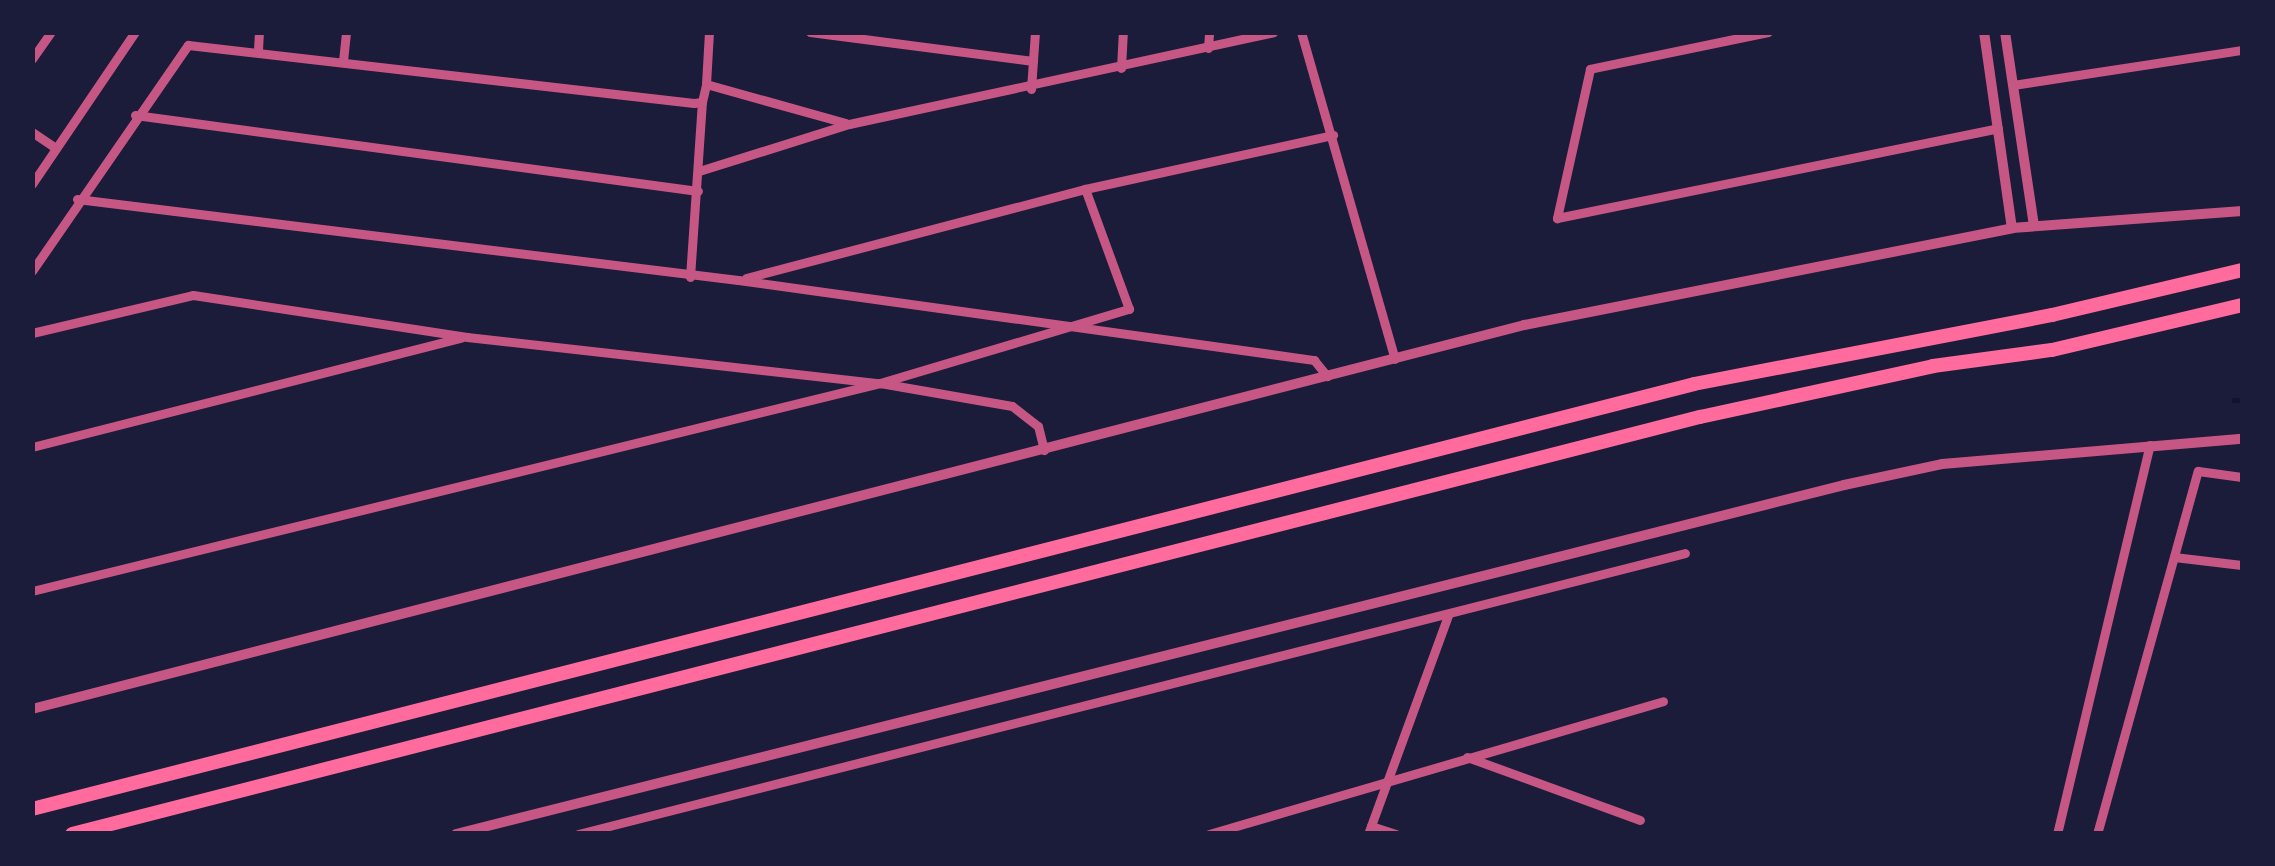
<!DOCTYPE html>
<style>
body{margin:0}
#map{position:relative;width:2275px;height:866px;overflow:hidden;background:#1b1b3a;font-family:Rubik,sans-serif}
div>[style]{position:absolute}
.stream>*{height:5px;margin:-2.5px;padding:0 2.5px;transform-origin:2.5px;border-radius:2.5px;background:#12122b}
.minor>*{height:9px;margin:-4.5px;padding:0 4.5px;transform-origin:4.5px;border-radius:4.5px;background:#c65784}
.tertiary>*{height:10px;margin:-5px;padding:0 5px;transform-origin:5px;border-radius:5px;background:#c65784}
.trunk>*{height:14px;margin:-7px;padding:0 7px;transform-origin:7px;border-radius:7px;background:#ff6b9d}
span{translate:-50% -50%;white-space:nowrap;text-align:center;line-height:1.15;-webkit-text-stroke:8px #1b1b3a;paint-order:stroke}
.frame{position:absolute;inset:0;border:35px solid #1b1b3a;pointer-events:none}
</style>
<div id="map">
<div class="stream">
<i style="left:2234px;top:400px;width:8px"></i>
</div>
<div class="minor">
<i style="left:810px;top:32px;width:225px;rotate:7.4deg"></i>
<i style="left:1301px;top:32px;width:340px;rotate:74deg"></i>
<i style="left:1768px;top:32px;width:182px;rotate:168.3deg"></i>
<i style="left:1590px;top:69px;width:153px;rotate:102.5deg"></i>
<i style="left:1557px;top:218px;width:450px;rotate:-11.5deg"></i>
<i style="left:1208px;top:48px;width:16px;rotate:-86deg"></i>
<i style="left:258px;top:50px;width:18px;rotate:-87deg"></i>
<i style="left:32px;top:59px;width:33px;rotate:-55deg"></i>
<i style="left:343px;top:61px;width:29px;rotate:-84deg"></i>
<i style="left:1121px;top:68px;width:36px;rotate:-87deg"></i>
<i style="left:706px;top:84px;width:145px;rotate:15.6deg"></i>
<i style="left:2013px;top:85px;width:232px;rotate:-8.7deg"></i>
<i style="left:1031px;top:89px;width:57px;rotate:-86deg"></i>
<i style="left:135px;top:115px;width:568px;rotate:7.69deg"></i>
<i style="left:32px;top:132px;width:29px;rotate:34deg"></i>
<i style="left:699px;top:171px;width:157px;rotate:-17.4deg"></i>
<i style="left:849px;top:124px;width:434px;rotate:-12.2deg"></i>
<i style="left:32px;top:184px;width:184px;rotate:-55.9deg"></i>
<i style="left:77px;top:199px;width:666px;rotate:6.99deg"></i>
<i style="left:738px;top:280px;width:582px;rotate:7.91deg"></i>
<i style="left:1314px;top:360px;width:21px;rotate:51deg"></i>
<i style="left:32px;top:271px;width:275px;rotate:-55.4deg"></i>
<i style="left:188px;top:45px;width:509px;rotate:6.54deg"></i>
<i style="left:694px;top:103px;width:8px;rotate:-7deg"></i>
<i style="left:702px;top:102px;width:18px;rotate:-77deg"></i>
<i style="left:706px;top:84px;width:52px;rotate:-86.7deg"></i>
<i style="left:690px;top:277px;width:175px;rotate:-86.1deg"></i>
<i style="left:746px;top:278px;width:350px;rotate:-14.7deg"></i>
<i style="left:1085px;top:189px;width:254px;rotate:-12.3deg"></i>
<i style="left:32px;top:333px;width:165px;rotate:-13.3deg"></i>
<i style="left:193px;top:295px;width:277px;rotate:8.7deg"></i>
<i style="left:467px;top:337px;width:416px;rotate:6.4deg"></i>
<i style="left:880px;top:383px;width:134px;rotate:9.9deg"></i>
<i style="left:1012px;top:406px;width:33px;rotate:38deg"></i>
<i style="left:1038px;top:426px;width:25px;rotate:76deg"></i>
<i style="left:32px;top:447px;width:443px;rotate:-14.3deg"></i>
<i style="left:2174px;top:557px;width:68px;rotate:6.7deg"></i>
<i style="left:32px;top:591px;width:873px;rotate:-13.78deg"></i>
<i style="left:880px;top:383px;width:260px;rotate:-16.6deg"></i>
<i style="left:1129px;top:309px;width:128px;rotate:-110.1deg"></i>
<i style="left:1467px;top:757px;width:184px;rotate:20deg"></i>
<i style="left:1371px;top:826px;width:26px;rotate:18deg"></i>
<i style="left:578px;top:834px;width:1142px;rotate:-14.24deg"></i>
<i style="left:1209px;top:834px;width:473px;rotate:-16.3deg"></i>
<i style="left:1368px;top:834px;width:233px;rotate:-69.9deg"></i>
<i style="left:2057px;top:834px;width:400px;rotate:-76.6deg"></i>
<i style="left:2097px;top:834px;width:377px;rotate:-74.5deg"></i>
<i style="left:2198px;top:471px;width:44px;rotate:7.8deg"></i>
</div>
<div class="tertiary">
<i style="left:1984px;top:32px;width:198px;rotate:81.9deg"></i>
<i style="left:2005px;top:32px;width:196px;rotate:81.5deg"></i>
<i style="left:32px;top:709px;width:1541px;rotate:-14.43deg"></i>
<i style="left:1524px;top:325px;width:498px;rotate:-11.2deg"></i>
<i style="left:2012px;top:228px;width:231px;rotate:-4.2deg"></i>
<i style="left:456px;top:834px;width:1431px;rotate:-14.11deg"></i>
<i style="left:1844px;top:485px;width:100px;rotate:-12.1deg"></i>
<i style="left:1942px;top:464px;width:301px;rotate:-4.8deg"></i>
</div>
<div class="trunk">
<i style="left:32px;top:809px;width:1715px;rotate:-14.34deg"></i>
<i style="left:1694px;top:384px;width:365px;rotate:-10.9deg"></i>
<i style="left:2052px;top:315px;width:195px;rotate:-13.3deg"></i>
<i style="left:72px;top:834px;width:1681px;rotate:-14.37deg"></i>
<i style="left:1700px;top:417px;width:239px;rotate:-12.3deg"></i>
<i style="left:1933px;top:366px;width:120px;rotate:-7.7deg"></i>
<i style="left:2052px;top:350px;width:195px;rotate:-13.3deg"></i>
</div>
<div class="frame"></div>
</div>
